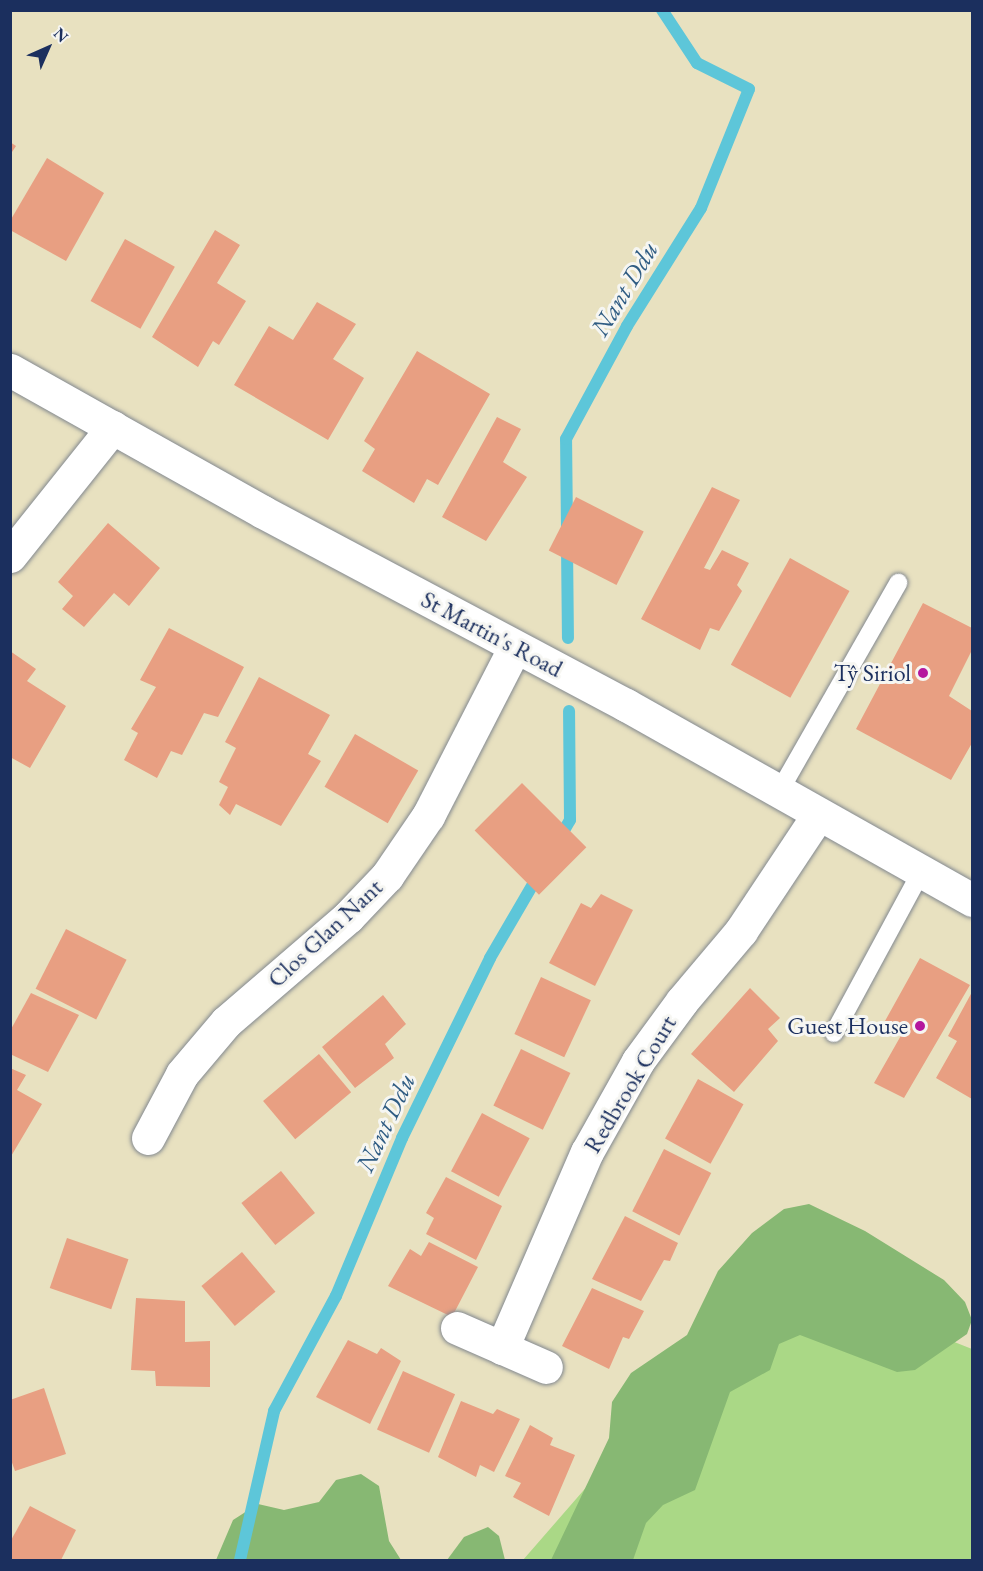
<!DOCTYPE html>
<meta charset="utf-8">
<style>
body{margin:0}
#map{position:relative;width:983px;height:1571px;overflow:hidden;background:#e8e1c0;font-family:"EB Garamond",serif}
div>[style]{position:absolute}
.green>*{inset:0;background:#aad886}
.forest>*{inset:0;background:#87b873}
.stream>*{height:12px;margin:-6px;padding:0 6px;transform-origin:6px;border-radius:6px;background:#5dc6d9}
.building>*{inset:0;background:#e89f82;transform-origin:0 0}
.roads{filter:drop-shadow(0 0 2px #82888f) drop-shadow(0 0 2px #82888f)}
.service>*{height:18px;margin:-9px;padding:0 9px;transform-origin:9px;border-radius:9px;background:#fff}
.minor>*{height:33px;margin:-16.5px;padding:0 16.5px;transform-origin:16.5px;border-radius:16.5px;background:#fff}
.dots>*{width:16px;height:16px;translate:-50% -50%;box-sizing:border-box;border:3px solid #f6f6f2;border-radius:50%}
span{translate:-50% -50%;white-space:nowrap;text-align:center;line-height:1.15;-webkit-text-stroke:6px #f6f6f2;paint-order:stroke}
.street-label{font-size:24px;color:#1b2f5e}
.poi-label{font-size:24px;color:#1b2f5e}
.right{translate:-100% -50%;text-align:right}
.water-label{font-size:26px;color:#2f5c83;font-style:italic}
.frame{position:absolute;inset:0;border:12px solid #1b2f5e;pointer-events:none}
.north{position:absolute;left:18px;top:18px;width:60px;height:60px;-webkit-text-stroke:4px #f6f6f2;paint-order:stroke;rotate:45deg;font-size:16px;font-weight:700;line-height:24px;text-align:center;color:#1b2f5e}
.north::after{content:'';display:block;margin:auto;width:21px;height:27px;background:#1b2f5e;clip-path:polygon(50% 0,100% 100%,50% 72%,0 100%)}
</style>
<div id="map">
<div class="green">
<i style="clip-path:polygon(750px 1261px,972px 1349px,972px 1560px,523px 1560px,663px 1399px)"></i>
</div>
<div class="forest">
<i style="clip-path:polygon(809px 1204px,865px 1231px,944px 1280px,965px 1302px,972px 1320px,967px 1334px,915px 1370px,897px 1372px,800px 1335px,779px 1344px,770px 1370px,730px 1392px,695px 1490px,663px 1505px,646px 1523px,633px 1560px,551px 1560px,609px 1438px,612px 1402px,631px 1373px,687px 1335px,718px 1271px,752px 1233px,784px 1209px)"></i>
<i style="clip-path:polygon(361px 1474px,379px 1486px,389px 1541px,401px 1560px,216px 1560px,233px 1520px,258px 1504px,284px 1510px,319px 1502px,336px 1480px)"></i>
<i style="clip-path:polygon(488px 1527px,499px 1536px,505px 1560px,447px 1560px,464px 1537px)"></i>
</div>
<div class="stream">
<i style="left:567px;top:529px;width:90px;rotate:-90.6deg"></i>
<i style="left:566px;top:439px;width:128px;rotate:-61.6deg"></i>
<i style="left:627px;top:326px;width:139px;rotate:-57.9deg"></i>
<i style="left:701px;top:208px;width:128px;rotate:-68deg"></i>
<i style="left:749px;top:89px;width:58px;rotate:-153.4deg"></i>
<i style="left:697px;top:63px;width:64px;rotate:-123.4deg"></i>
<i style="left:567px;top:546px;width:92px;rotate:89.4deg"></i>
<i style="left:559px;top:839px;width:22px;rotate:-60deg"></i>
<i style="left:570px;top:820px;width:109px;rotate:-90.5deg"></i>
<i style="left:240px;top:1560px;width:153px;rotate:-77.1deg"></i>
<i style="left:274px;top:1411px;width:131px;rotate:-61.7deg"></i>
<i style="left:336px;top:1296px;width:171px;rotate:-67.3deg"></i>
<i style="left:402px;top:1138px;width:200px;rotate:-63.9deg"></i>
<i style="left:490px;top:958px;width:99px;rotate:-59.8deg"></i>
</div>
<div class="building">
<i style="clip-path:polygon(10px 142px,16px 146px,10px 155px)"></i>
<i style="clip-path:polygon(47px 158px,104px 193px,66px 261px,10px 230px,10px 221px)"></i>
<i style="clip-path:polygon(215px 230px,240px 245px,217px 283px,246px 301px,219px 345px,213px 341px,198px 367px,152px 337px)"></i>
<i style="left:125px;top:239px;width:57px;height:71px;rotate:29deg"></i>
<i style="clip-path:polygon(317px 302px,356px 324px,333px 359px,364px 378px,328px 440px,234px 385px,269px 326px,293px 340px)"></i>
<i style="clip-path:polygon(417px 351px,490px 394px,438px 485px,427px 479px,414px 503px,362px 471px,375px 449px,364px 441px)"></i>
<i style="clip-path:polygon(497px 417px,521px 429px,503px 462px,527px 477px,486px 541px,442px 517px)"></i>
<i style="clip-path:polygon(712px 487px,740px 500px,704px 568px,710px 570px,722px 550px,749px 563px,737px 585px,742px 591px,719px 631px,710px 628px,700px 650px,641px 619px)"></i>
<i style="left:576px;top:497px;width:76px;height:60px;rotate:27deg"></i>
<i style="clip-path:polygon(108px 523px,160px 568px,129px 606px,114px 593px,84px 627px,62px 609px,73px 596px,58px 582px)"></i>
<i style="left:790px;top:558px;width:68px;height:122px;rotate:29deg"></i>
<i style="clip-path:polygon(923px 603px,972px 628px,972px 650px,949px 696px,972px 711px,972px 743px,951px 780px,856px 729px)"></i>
<i style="clip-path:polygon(169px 628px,244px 667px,218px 717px,204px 713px,182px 755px,171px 751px,157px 778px,124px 760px,138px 733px,131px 729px,156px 687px,140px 680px)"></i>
<i style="clip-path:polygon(10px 651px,36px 669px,27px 681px,66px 706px,30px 768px,10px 757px)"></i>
<i style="clip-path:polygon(259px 677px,330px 715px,308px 754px,321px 761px,281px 826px,236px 804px,230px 815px,219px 805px,228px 787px,219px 782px,236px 748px,225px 742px)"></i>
<i style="left:355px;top:734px;width:73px;height:61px;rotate:30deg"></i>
<i style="left:522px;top:783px;width:91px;height:67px;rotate:45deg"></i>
<i style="clip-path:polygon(601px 894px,633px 910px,595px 986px,549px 963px,581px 903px,591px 908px)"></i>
<i style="left:66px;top:929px;width:68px;height:67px;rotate:27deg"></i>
<i style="clip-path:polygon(920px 958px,970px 985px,904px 1098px,874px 1083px,903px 1032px,885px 1021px)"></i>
<i style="left:541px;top:977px;width:55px;height:63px;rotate:25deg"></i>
<i style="clip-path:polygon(750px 988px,780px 1018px,768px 1029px,778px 1041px,734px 1092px,691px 1054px)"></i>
<i style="clip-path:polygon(972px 992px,972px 1099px,936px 1078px,957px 1041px,948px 1036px)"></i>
<i style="clip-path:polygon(31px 993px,79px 1015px,48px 1072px,10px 1054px,10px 1031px)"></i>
<i style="clip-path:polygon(383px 995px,406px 1024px,385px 1044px,394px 1058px,355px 1088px,322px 1047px)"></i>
<i style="left:521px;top:1049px;width:55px;height:63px;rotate:26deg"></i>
<i style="left:319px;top:1054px;width:50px;height:73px;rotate:50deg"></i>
<i style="clip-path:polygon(10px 1068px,26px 1075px,17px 1090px,42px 1104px,10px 1158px)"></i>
<i style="left:698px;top:1079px;width:52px;height:68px;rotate:29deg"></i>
<i style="left:482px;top:1113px;width:54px;height:66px;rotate:28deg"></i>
<i style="left:664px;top:1149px;width:53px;height:70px;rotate:27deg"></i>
<i style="left:281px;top:1171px;width:54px;height:51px;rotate:51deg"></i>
<i style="clip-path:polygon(446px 1177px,502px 1206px,476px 1260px,426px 1234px,434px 1218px,426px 1213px)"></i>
<i style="clip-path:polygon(625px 1216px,678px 1243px,670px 1261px,664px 1260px,641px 1301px,592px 1279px)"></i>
<i style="left:67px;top:1238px;width:65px;height:53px;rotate:19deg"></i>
<i style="clip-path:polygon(429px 1242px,478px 1267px,452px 1317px,388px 1286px,410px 1249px,421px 1256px)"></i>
<i style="left:242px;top:1252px;width:52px;height:53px;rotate:50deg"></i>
<i style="clip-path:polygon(592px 1288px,644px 1311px,629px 1339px,623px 1337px,609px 1369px,562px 1346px)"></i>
<i style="clip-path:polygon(136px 1298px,185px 1301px,185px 1342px,210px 1341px,210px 1387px,156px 1386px,155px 1371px,131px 1370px)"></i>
<i style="clip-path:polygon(348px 1340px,377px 1354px,381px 1348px,401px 1361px,370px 1424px,316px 1397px)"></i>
<i style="left:403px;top:1371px;width:57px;height:64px;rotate:24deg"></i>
<i style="clip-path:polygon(44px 1388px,66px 1454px,15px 1471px,10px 1457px,10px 1400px)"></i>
<i style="clip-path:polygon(461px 1401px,493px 1414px,497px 1409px,520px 1419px,494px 1472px,480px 1465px,476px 1477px,438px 1457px)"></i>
<i style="clip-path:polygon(530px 1425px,553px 1438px,550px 1445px,575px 1455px,549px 1516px,513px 1497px,521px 1483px,505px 1476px)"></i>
<i style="clip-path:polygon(30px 1506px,76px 1530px,61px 1560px,10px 1560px,10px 1542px)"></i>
</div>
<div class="roads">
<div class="service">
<i style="left:779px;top:792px;width:241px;rotate:-60.3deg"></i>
<i style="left:834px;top:1033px;width:183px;rotate:-61.6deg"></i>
</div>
<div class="minor">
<i style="left:10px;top:370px;width:290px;rotate:29.3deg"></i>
<i style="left:263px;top:512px;width:411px;rotate:28deg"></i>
<i style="left:626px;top:705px;width:397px;rotate:29.4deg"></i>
<i style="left:10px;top:556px;width:165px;rotate:-51.4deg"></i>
<i style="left:148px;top:1138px;width:72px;rotate:-62deg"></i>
<i style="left:182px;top:1074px;width:68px;rotate:-49.8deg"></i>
<i style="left:226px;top:1022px;width:161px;rotate:-40.7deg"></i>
<i style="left:348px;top:917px;width:57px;rotate:-46.4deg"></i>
<i style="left:387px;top:876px;width:73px;rotate:-55.7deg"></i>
<i style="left:428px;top:816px;width:190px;rotate:-62.8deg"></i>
<i style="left:457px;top:1328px;width:97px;rotate:23.7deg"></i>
<i style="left:502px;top:1348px;width:214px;rotate:-66.6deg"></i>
<i style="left:587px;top:1152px;width:104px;rotate:-60.7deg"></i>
<i style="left:638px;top:1061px;width:74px;rotate:-53.7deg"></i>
<i style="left:682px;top:1001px;width:92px;rotate:-49.9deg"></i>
<i style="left:741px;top:931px;width:139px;rotate:-56.4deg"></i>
</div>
</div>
<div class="dots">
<i style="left:923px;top:673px;background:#b5179e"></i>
<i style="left:920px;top:1026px;background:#b5179e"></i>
</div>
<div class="street-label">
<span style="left:492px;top:634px;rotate:28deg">St Martin's Road</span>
<span style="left:325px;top:933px;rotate:-43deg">Clos Glan Nant</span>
<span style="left:630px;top:1084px;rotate:-59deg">Redbrook Court</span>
</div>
<div class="poi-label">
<span class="right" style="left:911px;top:673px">Tŷ Siriol</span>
<span class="right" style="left:908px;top:1026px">Guest House</span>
</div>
<div class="water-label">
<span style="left:625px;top:289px;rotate:-59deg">Nant Ddu</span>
<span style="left:386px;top:1123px;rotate:-65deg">Nant Ddu</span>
</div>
<div class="frame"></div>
<div class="north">N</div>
</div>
